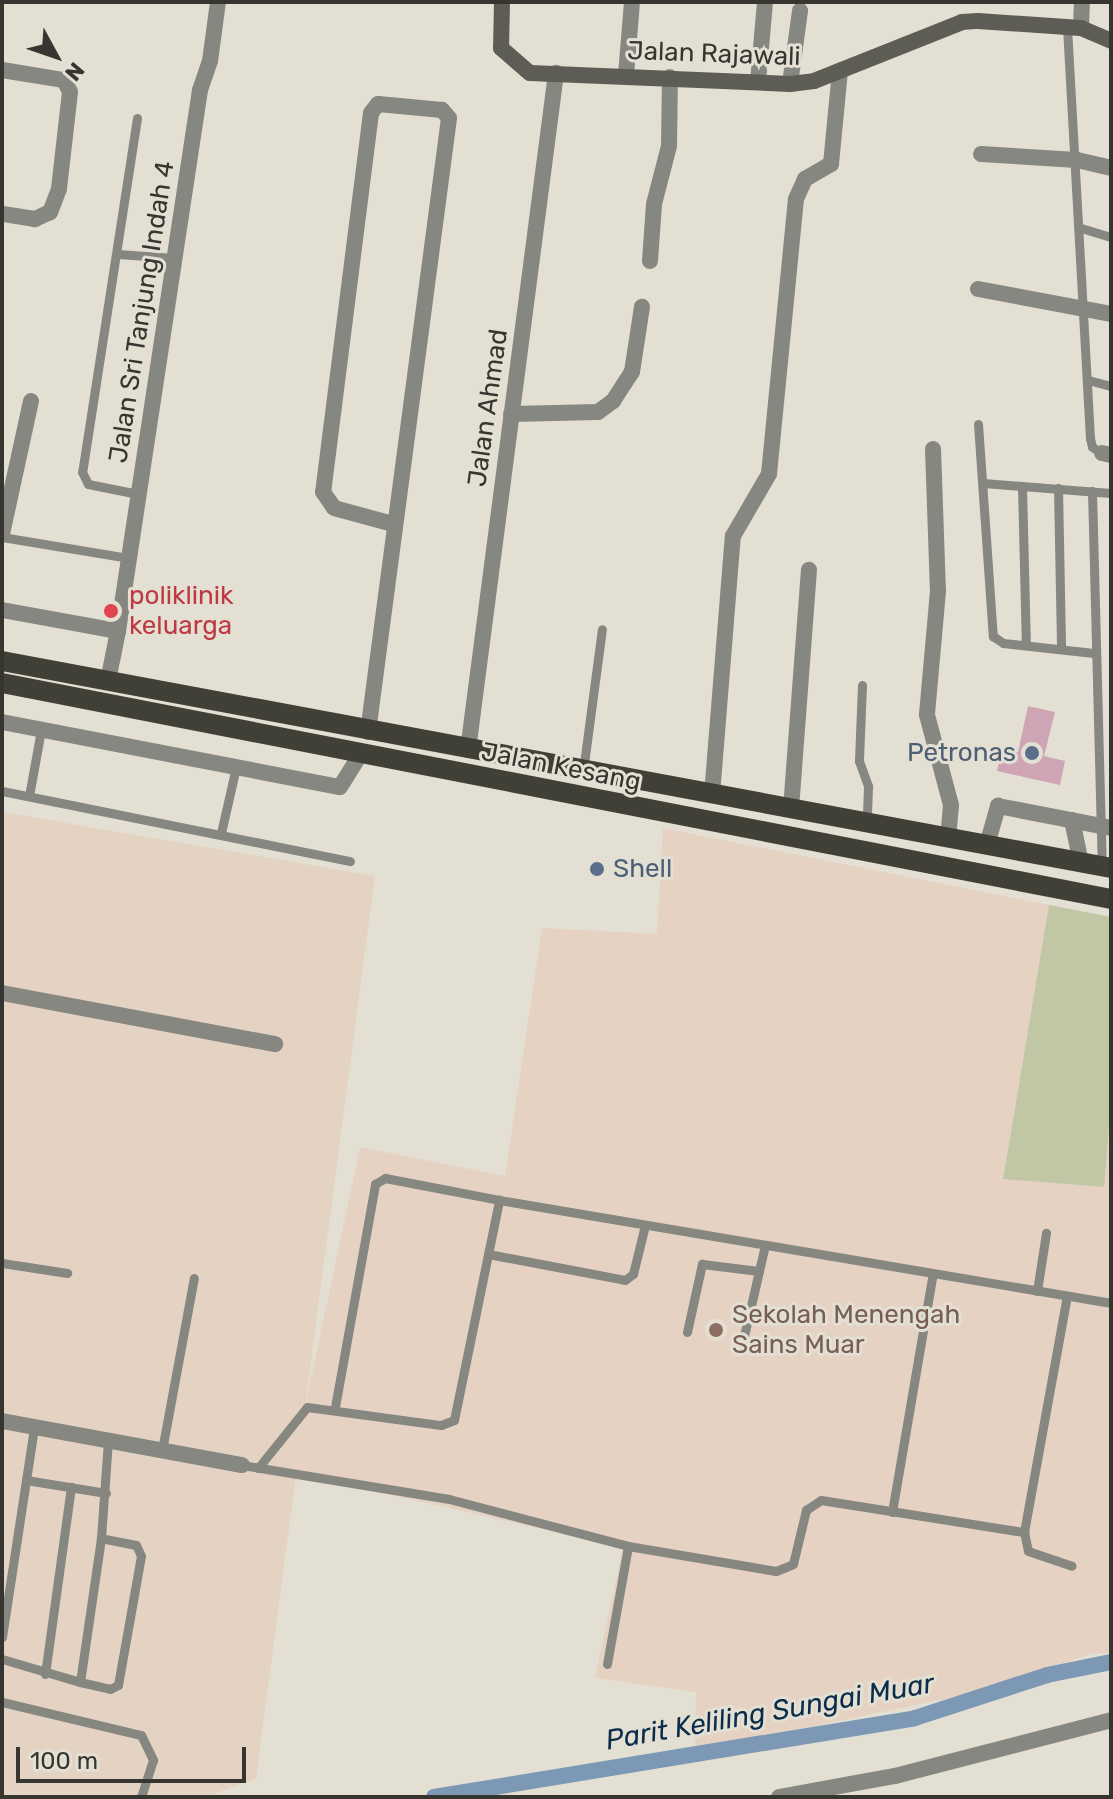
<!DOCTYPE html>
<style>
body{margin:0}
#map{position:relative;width:1113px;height:1799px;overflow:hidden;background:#e3e0d3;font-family:Rubik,sans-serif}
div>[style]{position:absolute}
.industrial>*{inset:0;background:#e4d3c2}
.education>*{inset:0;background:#e6d2c3}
.green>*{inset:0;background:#c1c7a4}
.canal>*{height:16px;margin:-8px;padding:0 8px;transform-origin:8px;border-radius:8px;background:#7c98b5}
.building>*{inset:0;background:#cfa5b6}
.lane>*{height:9px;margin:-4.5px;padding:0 4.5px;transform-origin:4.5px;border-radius:4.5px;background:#878781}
.street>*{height:16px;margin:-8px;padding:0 8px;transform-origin:8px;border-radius:8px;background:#878781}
.secondary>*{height:16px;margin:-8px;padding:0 8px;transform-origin:8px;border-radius:8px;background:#5e5d55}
.primary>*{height:20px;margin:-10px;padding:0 10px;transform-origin:10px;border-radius:10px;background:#414036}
.dots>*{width:22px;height:22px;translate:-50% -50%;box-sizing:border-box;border:4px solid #e3e0d3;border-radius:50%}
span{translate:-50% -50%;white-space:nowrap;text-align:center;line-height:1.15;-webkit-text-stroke:6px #e3e0d3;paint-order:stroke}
.street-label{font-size:26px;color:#363530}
.health-label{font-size:26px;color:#be3a42}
.left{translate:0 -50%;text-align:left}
.service-label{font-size:26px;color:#4e5e75}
.right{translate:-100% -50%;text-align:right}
.education-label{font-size:26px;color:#785e54}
.water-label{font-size:28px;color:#0b2d4b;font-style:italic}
.frame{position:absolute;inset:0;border:4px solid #363530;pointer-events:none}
.north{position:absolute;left:16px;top:16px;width:80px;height:80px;-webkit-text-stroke:6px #e3e0d3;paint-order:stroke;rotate:130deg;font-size:22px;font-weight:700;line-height:32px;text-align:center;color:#363530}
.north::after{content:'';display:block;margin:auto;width:28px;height:36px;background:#363530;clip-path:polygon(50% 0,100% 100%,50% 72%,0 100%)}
.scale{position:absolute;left:16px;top:1747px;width:230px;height:36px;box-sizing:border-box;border:4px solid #363530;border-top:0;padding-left:10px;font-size:24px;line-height:28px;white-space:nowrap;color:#363530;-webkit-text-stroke:6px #e3e0d3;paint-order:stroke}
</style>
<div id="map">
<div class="industrial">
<i style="clip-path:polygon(2px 812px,375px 876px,256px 1779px,205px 1797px,2px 1797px)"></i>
</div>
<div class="education">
<i style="clip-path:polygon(663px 828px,1049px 905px,1003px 1178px,1103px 1187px,1111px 1103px,1111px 1653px,1093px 1653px,997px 1688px,695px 1751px,696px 1692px,595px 1678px,623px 1547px,291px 1473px,360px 1147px,505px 1176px,542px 928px,657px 934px)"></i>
</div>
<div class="green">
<i style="clip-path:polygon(1049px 905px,1111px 917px,1111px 1103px,1104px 1187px,1003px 1179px)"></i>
</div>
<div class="canal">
<i style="left:434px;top:1797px;width:487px;rotate:-9.3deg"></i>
<i style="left:915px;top:1718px;width:139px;rotate:-18deg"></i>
<i style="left:1047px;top:1675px;width:65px;rotate:-11.5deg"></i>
</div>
<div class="building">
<i style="clip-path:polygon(1028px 706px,1055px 712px,1044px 756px,1065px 761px,1060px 785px,997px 771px,1002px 748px,1018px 752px)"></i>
</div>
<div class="lane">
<i style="left:1067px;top:27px;width:412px;rotate:86.8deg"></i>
<i style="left:1090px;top:438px;width:9px;rotate:77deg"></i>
<i style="left:1092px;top:447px;width:12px;rotate:31deg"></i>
<i style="left:137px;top:118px;width:358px;rotate:98.8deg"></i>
<i style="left:82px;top:472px;width:13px;rotate:63deg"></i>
<i style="left:88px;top:484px;width:51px;rotate:11.3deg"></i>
<i style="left:1081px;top:228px;width:31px;rotate:17deg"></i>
<i style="left:118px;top:254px;width:56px;rotate:4.1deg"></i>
<i style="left:1088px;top:380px;width:24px;rotate:15deg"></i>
<i style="left:978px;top:424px;width:213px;rotate:86deg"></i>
<i style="left:993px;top:636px;width:12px;rotate:35deg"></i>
<i style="left:1003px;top:643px;width:91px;rotate:6.3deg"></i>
<i style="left:983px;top:483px;width:128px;rotate:4.5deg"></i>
<i style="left:1022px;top:486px;width:159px;rotate:88.6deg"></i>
<i style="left:1058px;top:488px;width:161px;rotate:88.9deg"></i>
<i style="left:1092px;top:491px;width:376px;rotate:88.5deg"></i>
<i style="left:2px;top:537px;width:129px;rotate:9.4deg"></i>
<i style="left:862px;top:685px;width:76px;rotate:92.3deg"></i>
<i style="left:859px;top:761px;width:27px;rotate:70deg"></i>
<i style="left:868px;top:786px;width:37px;rotate:92deg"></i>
<i style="left:583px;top:771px;width:143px;rotate:-82.4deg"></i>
<i style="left:2px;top:791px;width:355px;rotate:11.4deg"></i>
<i style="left:29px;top:796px;width:67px;rotate:-79.7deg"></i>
<i style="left:221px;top:833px;width:68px;rotate:-77.2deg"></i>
<i style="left:488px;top:1254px;width:139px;rotate:10.7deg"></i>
<i style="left:625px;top:1280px;width:10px;rotate:-37deg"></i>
<i style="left:633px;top:1274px;width:50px;rotate:-76.2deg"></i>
<i style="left:2px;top:1263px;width:66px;rotate:8.7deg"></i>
<i style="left:1037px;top:1291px;width:59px;rotate:-81.2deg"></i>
<i style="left:687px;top:1332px;width:70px;rotate:-77.6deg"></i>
<i style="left:702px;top:1264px;width:57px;rotate:7deg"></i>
<i style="left:759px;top:1271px;width:26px;rotate:-77deg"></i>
<i style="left:741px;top:1349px;width:80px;rotate:-77deg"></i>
<i style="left:335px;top:1407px;width:227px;rotate:-79.8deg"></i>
<i style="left:375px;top:1184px;width:12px;rotate:-31deg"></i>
<i style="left:385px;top:1178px;width:116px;rotate:10.9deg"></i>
<i style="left:162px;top:1450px;width:175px;rotate:-79.5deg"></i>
<i style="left:242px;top:1465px;width:210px;rotate:9.3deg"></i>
<i style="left:449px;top:1499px;width:185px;rotate:14.7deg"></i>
<i style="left:628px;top:1546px;width:150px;rotate:9.6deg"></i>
<i style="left:776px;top:1571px;width:18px;rotate:-22deg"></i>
<i style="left:793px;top:1564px;width:56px;rotate:-76.5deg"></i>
<i style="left:806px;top:1510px;width:18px;rotate:-34deg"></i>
<i style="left:821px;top:1500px;width:206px;rotate:9deg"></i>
<i style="left:1024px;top:1532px;width:240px;rotate:-79.7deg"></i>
<i style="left:258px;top:1468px;width:78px;rotate:-51.2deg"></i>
<i style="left:307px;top:1407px;width:135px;rotate:7.7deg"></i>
<i style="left:441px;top:1425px;width:14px;rotate:-21deg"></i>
<i style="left:454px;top:1420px;width:225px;rotate:-78.4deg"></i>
<i style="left:499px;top:1200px;width:621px;rotate:9.55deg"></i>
<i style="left:26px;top:1480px;width:81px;rotate:9.2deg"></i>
<i style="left:892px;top:1512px;width:242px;rotate:-80.3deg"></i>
<i style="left:1024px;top:1532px;width:19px;rotate:78deg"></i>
<i style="left:1028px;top:1551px;width:46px;rotate:18.8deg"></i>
<i style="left:2px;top:1637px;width:212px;rotate:-81.3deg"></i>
<i style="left:2px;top:1659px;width:81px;rotate:16.4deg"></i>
<i style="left:80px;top:1682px;width:146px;rotate:-81.7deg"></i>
<i style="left:101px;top:1538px;width:97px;rotate:-85.9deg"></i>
<i style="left:607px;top:1664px;width:120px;rotate:-79.9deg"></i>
<i style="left:45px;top:1674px;width:189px;rotate:-82.1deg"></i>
<i style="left:80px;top:1682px;width:31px;rotate:13deg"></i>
<i style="left:110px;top:1689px;width:9px;rotate:-27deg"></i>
<i style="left:118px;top:1685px;width:131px;rotate:-79.9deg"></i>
<i style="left:141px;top:1556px;width:12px;rotate:-114deg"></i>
<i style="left:136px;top:1545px;width:36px;rotate:-169deg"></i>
<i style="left:2px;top:1702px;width:143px;rotate:13.4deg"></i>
<i style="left:141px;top:1735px;width:28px;rotate:64deg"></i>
<i style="left:153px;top:1760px;width:39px;rotate:108deg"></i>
</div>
<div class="street">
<i style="left:1081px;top:28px;width:26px;rotate:-88deg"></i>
<i style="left:2px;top:70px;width:63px;rotate:9.2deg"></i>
<i style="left:64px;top:80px;width:13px;rotate:63deg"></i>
<i style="left:70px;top:92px;width:98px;rotate:96.5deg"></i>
<i style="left:59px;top:189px;width:25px;rotate:111deg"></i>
<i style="left:50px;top:212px;width:17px;rotate:155deg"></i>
<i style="left:35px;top:219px;width:33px;rotate:-171deg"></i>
<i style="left:626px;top:75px;width:73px;rotate:-85.3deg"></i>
<i style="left:758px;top:82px;width:80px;rotate:-85deg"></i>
<i style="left:790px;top:84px;width:74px;rotate:-82.2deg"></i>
<i style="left:981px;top:154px;width:96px;rotate:3.6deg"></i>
<i style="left:1077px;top:160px;width:35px;rotate:13deg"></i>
<i style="left:650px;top:261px;width:57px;rotate:-86deg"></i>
<i style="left:654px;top:204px;width:60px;rotate:-75.5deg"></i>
<i style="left:669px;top:146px;width:69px;rotate:-89.2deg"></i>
<i style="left:978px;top:289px;width:135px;rotate:10.6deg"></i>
<i style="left:511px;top:414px;width:87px;rotate:-1.3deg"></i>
<i style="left:598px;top:412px;width:19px;rotate:-36deg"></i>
<i style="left:613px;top:401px;width:35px;rotate:-57deg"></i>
<i style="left:632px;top:372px;width:66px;rotate:-81.3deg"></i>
<i style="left:933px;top:449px;width:142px;rotate:88deg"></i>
<i style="left:938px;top:591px;width:124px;rotate:95.1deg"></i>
<i style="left:927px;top:715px;width:93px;rotate:75.1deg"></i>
<i style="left:951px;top:805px;width:33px;rotate:95deg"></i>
<i style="left:1102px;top:453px;width:9px;rotate:13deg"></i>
<i style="left:2px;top:534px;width:136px;rotate:-77.7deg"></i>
<i style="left:2px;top:610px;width:118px;rotate:10.3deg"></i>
<i style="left:118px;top:631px;width:51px;rotate:101.3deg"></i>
<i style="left:118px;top:631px;width:547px;rotate:-81.38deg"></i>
<i style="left:200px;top:90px;width:31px;rotate:-71deg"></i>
<i style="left:210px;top:61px;width:60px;rotate:-82.3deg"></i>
<i style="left:2px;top:722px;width:344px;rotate:10.9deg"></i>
<i style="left:340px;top:787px;width:39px;rotate:-58deg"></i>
<i style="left:368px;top:732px;width:619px;rotate:-82.48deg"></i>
<i style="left:449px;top:118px;width:11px;rotate:-131deg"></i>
<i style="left:442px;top:110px;width:64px;rotate:-174.6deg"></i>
<i style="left:378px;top:104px;width:11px;rotate:128deg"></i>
<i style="left:371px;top:113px;width:382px;rotate:97.2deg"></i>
<i style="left:323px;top:492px;width:19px;rotate:55deg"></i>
<i style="left:334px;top:508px;width:61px;rotate:15.2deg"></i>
<i style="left:468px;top:750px;width:683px;rotate:-82.59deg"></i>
<i style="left:712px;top:795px;width:260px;rotate:-85.4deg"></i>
<i style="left:733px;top:536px;width:72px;rotate:-59.9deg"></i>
<i style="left:769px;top:474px;width:276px;rotate:-84.4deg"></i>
<i style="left:796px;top:199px;width:22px;rotate:-66deg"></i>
<i style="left:805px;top:179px;width:30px;rotate:-30deg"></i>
<i style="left:831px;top:164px;width:94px;rotate:-84.5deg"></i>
<i style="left:791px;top:809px;width:240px;rotate:-85.7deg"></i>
<i style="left:1072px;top:820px;width:44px;rotate:78.2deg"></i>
<i style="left:987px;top:845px;width:41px;rotate:-74.2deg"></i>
<i style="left:998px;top:806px;width:115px;rotate:11deg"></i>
<i style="left:2px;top:993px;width:278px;rotate:10.6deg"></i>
<i style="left:2px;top:1421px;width:244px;rotate:10.4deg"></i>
<i style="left:779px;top:1797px;width:118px;rotate:-10.3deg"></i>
<i style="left:895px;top:1776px;width:223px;rotate:-14.5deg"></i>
</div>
<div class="secondary">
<i style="left:502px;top:2px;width:46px;rotate:91.2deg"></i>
<i style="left:501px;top:48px;width:38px;rotate:41deg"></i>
<i style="left:530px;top:73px;width:260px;rotate:2.4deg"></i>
<i style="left:790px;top:84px;width:24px;rotate:-7deg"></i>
<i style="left:814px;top:81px;width:159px;rotate:-21.7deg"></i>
<i style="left:962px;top:22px;width:16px;rotate:-4deg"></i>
<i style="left:978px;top:21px;width:103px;rotate:3.9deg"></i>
<i style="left:1081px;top:28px;width:33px;rotate:23deg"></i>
</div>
<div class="primary">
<i style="left:2px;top:661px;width:1128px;rotate:10.57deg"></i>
<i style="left:2px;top:683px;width:1130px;rotate:11.02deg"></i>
</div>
<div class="dots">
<i style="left:111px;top:611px;background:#e0444e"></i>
<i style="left:1032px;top:753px;background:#5c6f8a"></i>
<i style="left:597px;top:869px;background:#5c6f8a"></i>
<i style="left:716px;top:1330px;background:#8d6e63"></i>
</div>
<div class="street-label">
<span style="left:714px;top:54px;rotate:2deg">Jalan Rajawali</span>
<span style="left:142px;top:312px;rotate:-81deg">Jalan Sri Tanjung Indah 4</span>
<span style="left:488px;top:408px;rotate:-82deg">Jalan Ahmad</span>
<span style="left:561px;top:767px;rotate:11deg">Jalan Kesang</span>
</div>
<div class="health-label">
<span class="left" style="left:129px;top:611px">poliklinik<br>keluarga</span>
</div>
<div class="service-label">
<span class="right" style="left:1016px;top:753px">Petronas</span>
<span class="left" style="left:613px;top:869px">Shell</span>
</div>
<div class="education-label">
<span class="left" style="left:732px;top:1330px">Sekolah Menengah<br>Sains Muar</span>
</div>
<div class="water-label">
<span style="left:770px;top:1712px;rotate:-10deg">Parit Keliling Sungai Muar</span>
</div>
<div class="frame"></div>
<div class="north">N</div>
<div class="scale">100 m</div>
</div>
